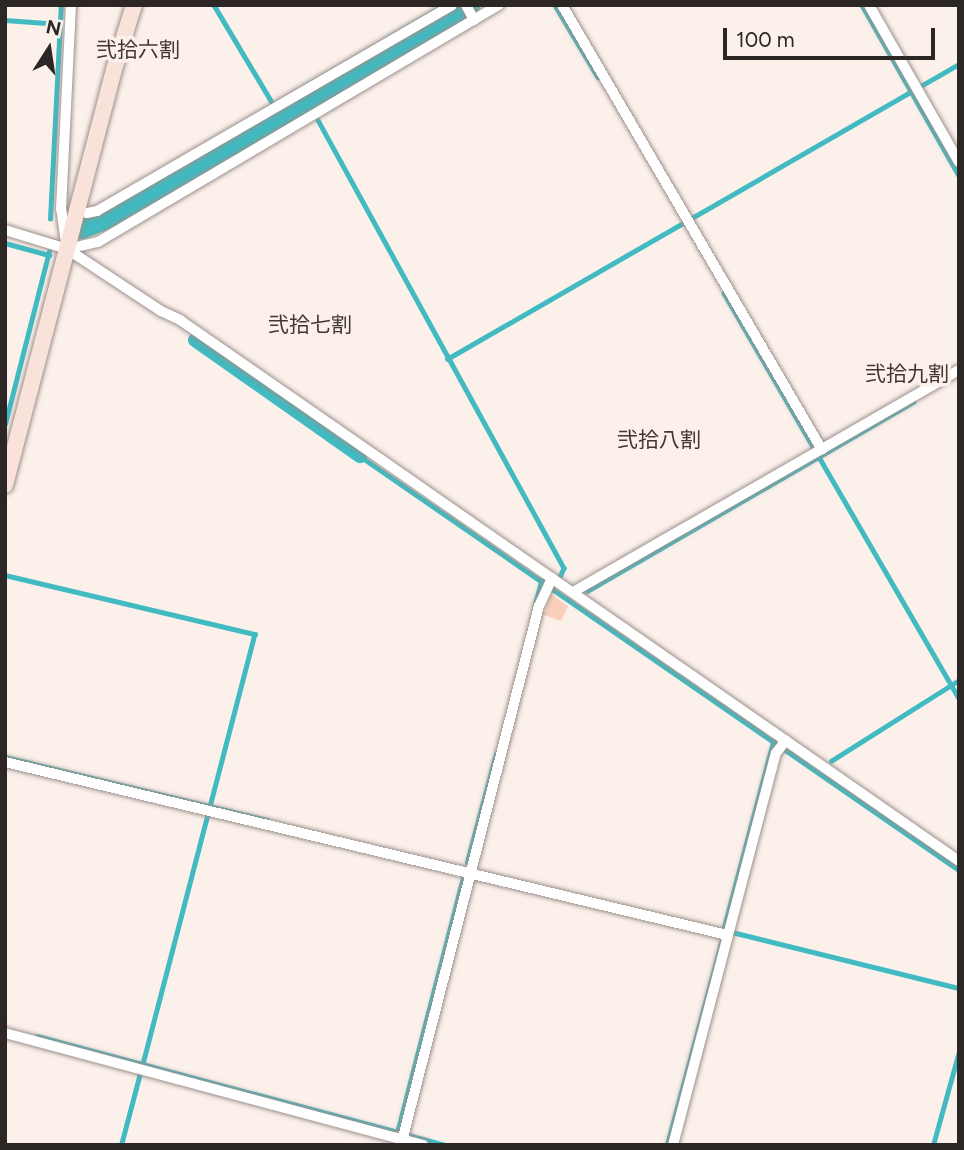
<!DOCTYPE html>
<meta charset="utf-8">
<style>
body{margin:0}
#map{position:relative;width:964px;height:1150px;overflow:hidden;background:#fcf0eb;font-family:Figtree,"Noto Sans JP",sans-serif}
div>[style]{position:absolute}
.green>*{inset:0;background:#facfbb}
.stream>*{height:4.5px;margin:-2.25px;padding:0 2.25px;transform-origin:2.25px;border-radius:2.25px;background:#41bac1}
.canal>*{height:14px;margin:-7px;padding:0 7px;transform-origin:7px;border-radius:7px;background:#41bac1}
.river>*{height:26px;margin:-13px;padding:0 13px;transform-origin:13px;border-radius:13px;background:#41bac1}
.roads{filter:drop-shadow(0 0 2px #9b908b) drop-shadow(0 0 2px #9b908b)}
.street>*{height:10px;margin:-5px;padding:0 5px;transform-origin:5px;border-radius:5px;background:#fff}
.secondary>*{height:16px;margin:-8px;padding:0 8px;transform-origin:8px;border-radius:8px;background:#f8e2d9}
span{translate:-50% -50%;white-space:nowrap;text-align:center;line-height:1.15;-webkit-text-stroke:7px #fcf0eb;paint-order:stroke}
.neighbourhood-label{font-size:21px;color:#403632}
.frame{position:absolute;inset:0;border:7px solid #2c2725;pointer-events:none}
.north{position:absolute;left:14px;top:14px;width:70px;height:70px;-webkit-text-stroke:5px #fcf0eb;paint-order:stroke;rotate:12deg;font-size:19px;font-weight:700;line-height:28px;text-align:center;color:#2c2725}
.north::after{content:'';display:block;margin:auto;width:24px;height:32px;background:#2c2725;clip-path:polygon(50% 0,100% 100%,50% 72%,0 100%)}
.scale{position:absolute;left:723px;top:28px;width:212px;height:32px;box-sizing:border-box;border:4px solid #2c2725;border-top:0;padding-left:9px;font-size:21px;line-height:24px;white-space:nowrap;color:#2c2725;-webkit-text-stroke:5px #fcf0eb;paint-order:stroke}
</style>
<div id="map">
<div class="green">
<i style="clip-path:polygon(551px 594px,568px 606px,561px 621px,541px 614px,546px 611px)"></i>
</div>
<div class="stream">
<i style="left:214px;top:5px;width:127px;rotate:59.2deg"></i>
<i style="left:458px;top:5px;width:4px;rotate:63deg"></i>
<i style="left:555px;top:5px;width:84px;rotate:59.2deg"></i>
<i style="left:862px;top:5px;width:197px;rotate:60.4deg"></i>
<i style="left:5px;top:20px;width:55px;rotate:4.2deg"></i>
<i style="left:304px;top:99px;width:5px;rotate:53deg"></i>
<i style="left:318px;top:120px;width:511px;rotate:61.23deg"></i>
<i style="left:564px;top:568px;width:8px;rotate:113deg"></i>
<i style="left:50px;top:219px;width:214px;rotate:-87.1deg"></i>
<i style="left:5px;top:243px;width:46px;rotate:15.3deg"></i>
<i style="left:724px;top:293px;width:469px;rotate:59.9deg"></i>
<i style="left:447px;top:359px;width:591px;rotate:-29.95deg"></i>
<i style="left:5px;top:424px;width:178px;rotate:-75.7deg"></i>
<i style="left:360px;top:456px;width:728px;rotate:34.65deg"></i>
<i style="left:5px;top:575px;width:257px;rotate:13.3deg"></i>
<i style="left:255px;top:634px;width:444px;rotate:104.6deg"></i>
<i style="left:587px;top:591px;width:377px;rotate:-30.1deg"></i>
<i style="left:535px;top:604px;width:24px;rotate:-75deg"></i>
<i style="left:5px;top:757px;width:270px;rotate:13.5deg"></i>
<i style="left:831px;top:761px;width:151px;rotate:-32.3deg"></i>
<i style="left:467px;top:862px;width:112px;rotate:-75deg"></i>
<i style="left:723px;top:931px;width:196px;rotate:-75.2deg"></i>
<i style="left:728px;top:931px;width:238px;rotate:13.9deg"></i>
<i style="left:37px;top:1036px;width:369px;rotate:14.9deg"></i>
<i style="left:398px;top:1129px;width:259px;rotate:-75.5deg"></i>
<i style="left:408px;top:1135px;width:38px;rotate:15deg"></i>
<i style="left:121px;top:1145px;width:74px;rotate:-75.2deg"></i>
<i style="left:667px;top:1145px;width:209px;rotate:-75deg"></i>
<i style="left:933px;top:1145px;width:98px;rotate:-74.5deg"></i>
</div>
<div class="canal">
<i style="left:195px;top:340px;width:202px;rotate:35.1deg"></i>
</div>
<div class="river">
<i style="left:81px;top:226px;width:22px;rotate:-21deg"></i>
<i style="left:102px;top:218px;width:423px;rotate:-30.3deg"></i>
</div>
<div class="roads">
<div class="street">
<i style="left:466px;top:5px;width:17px;rotate:62deg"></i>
<i style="left:562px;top:5px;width:515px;rotate:59.7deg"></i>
<i style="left:869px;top:5px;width:181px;rotate:60.2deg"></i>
<i style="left:87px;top:213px;width:10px;rotate:-11deg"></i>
<i style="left:97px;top:211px;width:410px;rotate:-30.1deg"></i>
<i style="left:5px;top:230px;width:65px;rotate:17deg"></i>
<i style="left:67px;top:249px;width:113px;rotate:33.4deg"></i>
<i style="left:161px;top:311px;width:21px;rotate:25deg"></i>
<i style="left:180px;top:320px;width:948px;rotate:34.78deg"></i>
<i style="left:66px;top:243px;width:34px;rotate:-98deg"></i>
<i style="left:61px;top:209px;width:204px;rotate:-87.2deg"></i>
<i style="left:67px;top:249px;width:32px;rotate:-13deg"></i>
<i style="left:98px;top:242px;width:466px;rotate:-30.6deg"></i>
<i style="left:573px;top:592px;width:445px;rotate:-29.9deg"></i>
<i style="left:5px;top:762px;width:742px;rotate:13.47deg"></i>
<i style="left:5px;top:1033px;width:433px;rotate:15deg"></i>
<i style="left:401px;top:1145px;width:556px;rotate:-75.64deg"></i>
<i style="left:539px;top:606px;width:31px;rotate:-65deg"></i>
<i style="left:673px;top:1145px;width:405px;rotate:-75.3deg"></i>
<i style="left:776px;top:753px;width:16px;rotate:-52deg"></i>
</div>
<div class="secondary">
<i style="left:5px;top:485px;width:436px;rotate:-75.3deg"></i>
<i style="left:116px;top:63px;width:61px;rotate:-72.8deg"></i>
</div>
</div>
<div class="neighbourhood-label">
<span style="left:138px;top:50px">弐拾六割</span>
<span style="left:310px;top:325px">弐拾七割</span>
<span style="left:907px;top:374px">弐拾九割</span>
<span style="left:659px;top:440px">弐拾八割</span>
</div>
<div class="frame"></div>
<div class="north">N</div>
<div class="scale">100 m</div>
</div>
